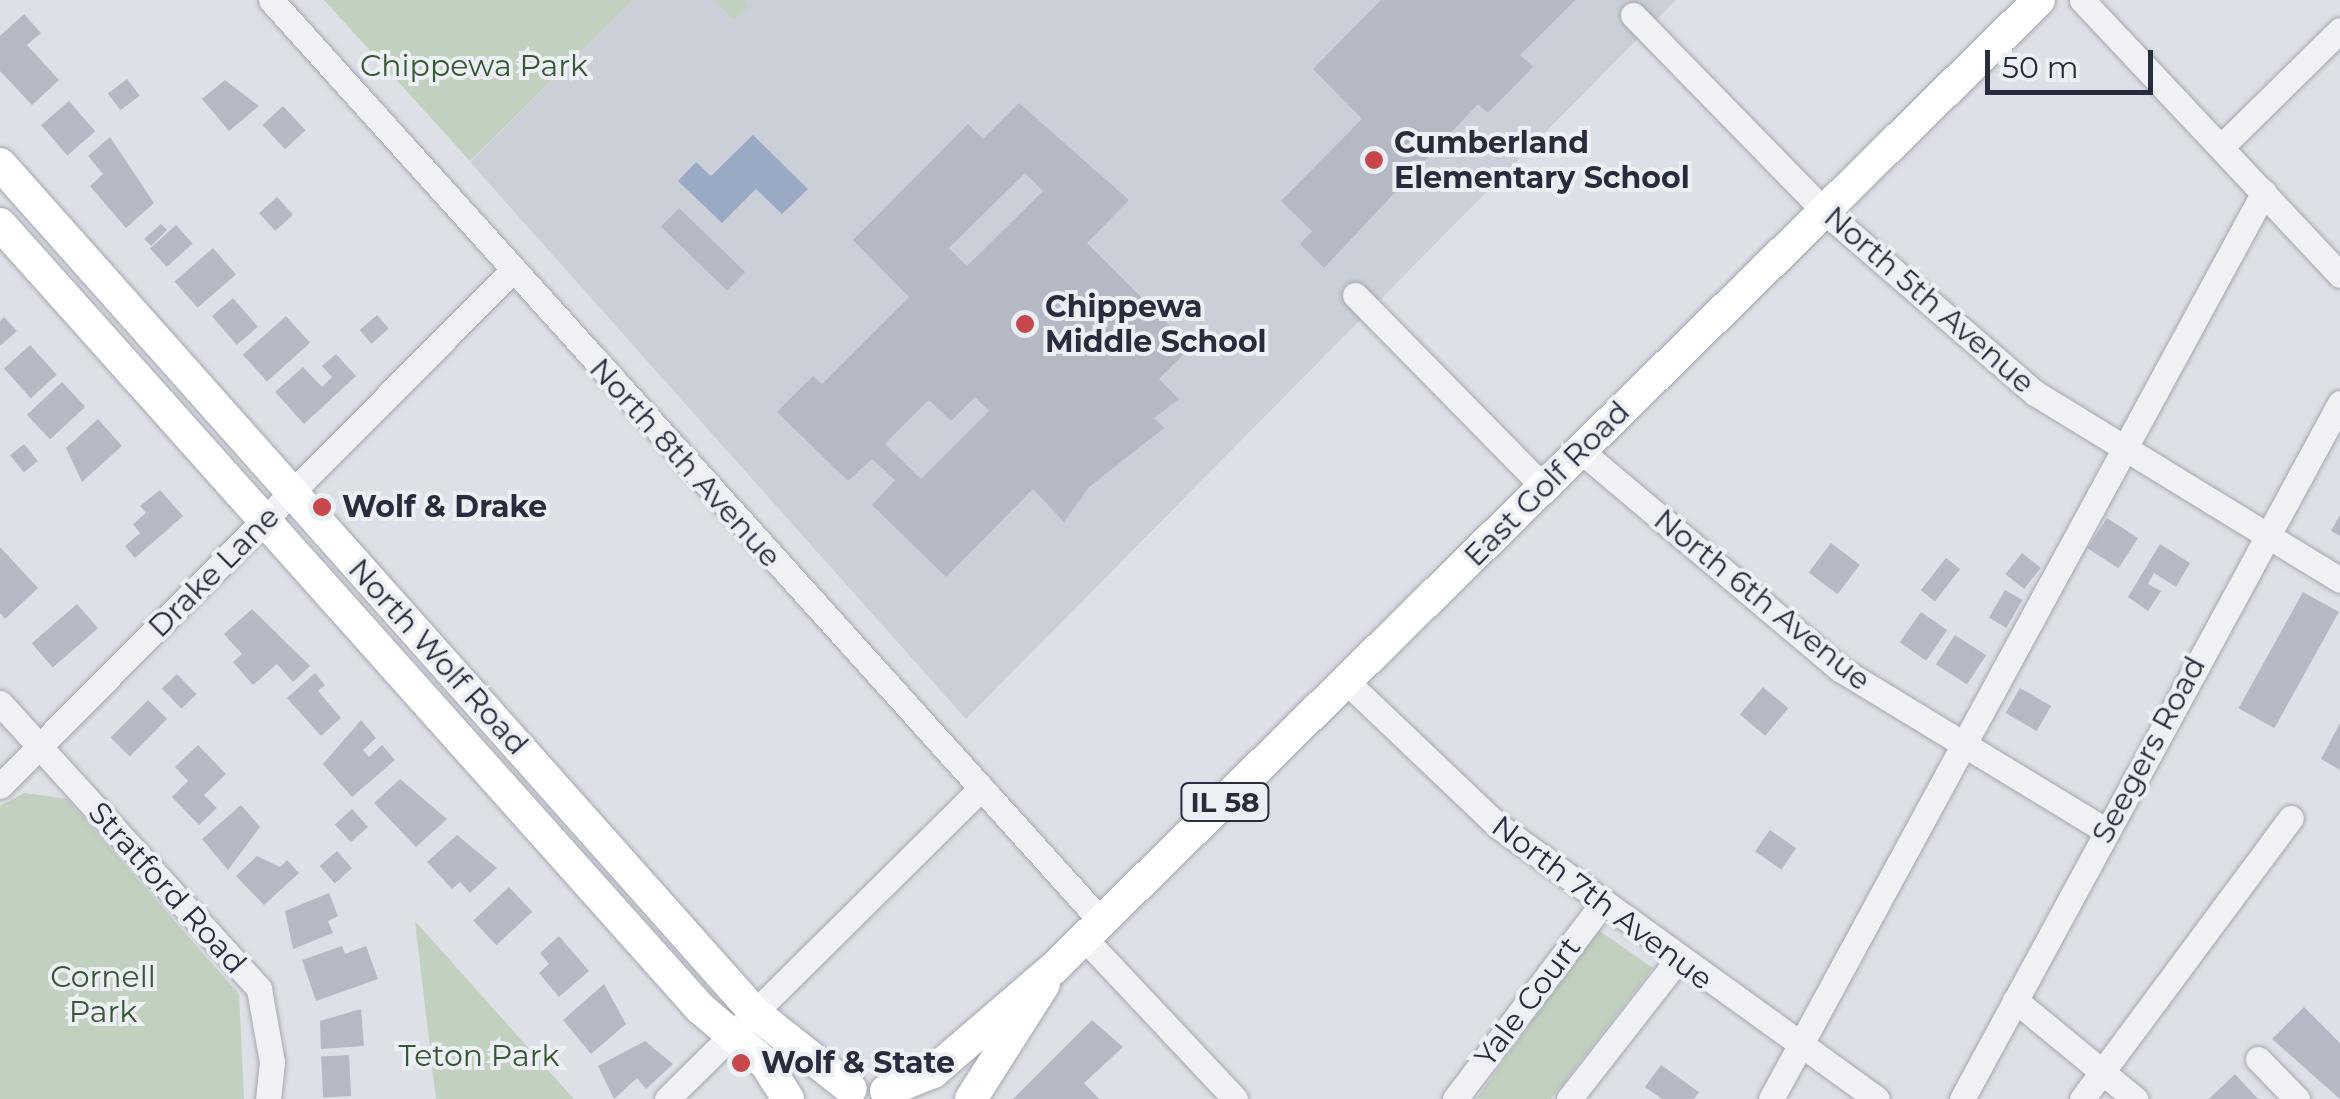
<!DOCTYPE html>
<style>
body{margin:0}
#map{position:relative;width:2340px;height:1099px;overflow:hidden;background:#dde0e6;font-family:Montserrat,sans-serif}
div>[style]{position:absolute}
.built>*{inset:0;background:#cbcfd8}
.green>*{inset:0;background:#c1d0bf}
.water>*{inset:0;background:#9aaac5}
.building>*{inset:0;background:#b5b9c3;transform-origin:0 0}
.roads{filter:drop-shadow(0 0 2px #a3a7b0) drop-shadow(0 0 2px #a3a7b0)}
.minor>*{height:25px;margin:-12.5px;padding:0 12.5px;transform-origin:12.5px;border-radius:12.5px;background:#f0f1f5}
.major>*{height:32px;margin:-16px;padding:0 16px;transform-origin:16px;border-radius:16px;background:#fff}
.dots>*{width:28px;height:28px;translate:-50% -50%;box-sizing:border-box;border:5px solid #eceff4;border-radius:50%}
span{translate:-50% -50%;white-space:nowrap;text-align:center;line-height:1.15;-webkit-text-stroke:8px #eceff4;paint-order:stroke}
.shield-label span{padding:2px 8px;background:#eceff4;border:2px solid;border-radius:8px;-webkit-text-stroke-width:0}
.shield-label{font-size:28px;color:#272d3c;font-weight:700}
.park-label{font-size:30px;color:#385735}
.poi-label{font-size:30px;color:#272d3c;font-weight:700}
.left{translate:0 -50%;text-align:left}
.street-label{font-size:30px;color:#272d3c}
.scale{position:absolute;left:1985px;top:50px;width:168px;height:45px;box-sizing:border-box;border:5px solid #272d3c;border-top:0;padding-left:12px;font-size:30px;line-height:35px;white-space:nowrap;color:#272d3c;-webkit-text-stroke:8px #eceff4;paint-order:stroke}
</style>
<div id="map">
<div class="built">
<i style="clip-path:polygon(633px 0,1676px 0,966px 719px,470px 162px)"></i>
</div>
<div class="green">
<i style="clip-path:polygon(324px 0,633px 0,470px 161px)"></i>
<i style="clip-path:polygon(715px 0,744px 0,749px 6px,734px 20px)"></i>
<i style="clip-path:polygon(24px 793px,67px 799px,239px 994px,244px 1099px,0 1099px,0 806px)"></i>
<i style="clip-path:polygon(415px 921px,574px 1099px,436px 1099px)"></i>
<i style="clip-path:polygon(1598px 930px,1653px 968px,1551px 1099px,1476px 1099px)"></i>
</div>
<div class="water">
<i style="clip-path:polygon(753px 135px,808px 189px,782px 214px,756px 189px,722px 223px,678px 181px,696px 162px,711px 176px)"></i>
</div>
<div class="building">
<i style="clip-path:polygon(1381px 0,1575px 0,1520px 55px,1533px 67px,1488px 113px,1478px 104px,1324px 268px,1300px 244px,1312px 231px,1281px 201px,1362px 119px,1313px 69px)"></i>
<i style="clip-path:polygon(24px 14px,41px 33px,27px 45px,59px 80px,32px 105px,0 71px,0 36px)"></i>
<i style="left:127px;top:79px;width:21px;height:24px;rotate:53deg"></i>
<i style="clip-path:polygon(225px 80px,259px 106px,229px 131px,202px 99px)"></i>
<i style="left:69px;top:101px;width:40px;height:37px;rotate:49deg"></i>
<i style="clip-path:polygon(evenodd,1019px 103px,1129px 200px,1087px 243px,1191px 347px,1159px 379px,1179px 399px,1154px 418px,1164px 428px,1089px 487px,1064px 522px,1033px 489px,946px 577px,872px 505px,895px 480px,872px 459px,848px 481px,777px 412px,813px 376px,822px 384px,909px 297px,853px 240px,968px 124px,983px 139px,1019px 103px,1025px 173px,1043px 191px,967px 266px,949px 248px,1025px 173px,1019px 103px,975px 397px,989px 411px,921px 479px,885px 444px,929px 400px,951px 421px,975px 397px)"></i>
<i style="left:283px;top:106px;width:33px;height:28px;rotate:47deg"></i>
<i style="clip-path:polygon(110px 137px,154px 203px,126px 228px,90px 186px,103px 174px,88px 156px)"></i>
<i style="left:277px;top:197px;width:24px;height:24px;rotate:48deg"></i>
<i style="left:679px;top:208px;width:92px;height:26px;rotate:44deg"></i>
<i style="clip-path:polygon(161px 224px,167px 230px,151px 246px,144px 239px)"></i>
<i style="left:176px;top:225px;width:25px;height:35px;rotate:48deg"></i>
<i style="left:213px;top:248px;width:35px;height:51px;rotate:49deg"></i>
<i style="left:233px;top:298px;width:38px;height:28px;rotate:49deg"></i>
<i style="left:377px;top:315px;width:18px;height:23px;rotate:49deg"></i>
<i style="left:286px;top:316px;width:36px;height:58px;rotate:48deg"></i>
<i style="clip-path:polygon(4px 317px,17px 331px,0 346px,0 321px)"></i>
<i style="left:30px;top:345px;width:40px;height:35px;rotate:48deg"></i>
<i style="clip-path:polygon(336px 354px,356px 376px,304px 424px,275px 392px,303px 367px,322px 387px,332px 377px,322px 366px)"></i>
<i style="left:62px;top:382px;width:34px;height:48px;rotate:47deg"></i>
<i style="clip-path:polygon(98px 419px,122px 446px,82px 482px,66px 448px)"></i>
<i style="left:24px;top:444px;width:22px;height:18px;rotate:51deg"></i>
<i style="clip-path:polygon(160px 490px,183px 516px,135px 558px,125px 546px,140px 533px,133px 524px,146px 513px,140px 506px)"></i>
<i style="clip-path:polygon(2340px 515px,2340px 536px,2331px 531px)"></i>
<i style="left:2107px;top:518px;width:37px;height:36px;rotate:33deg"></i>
<i style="left:1831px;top:543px;width:36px;height:37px;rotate:37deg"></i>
<i style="clip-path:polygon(2160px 544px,2190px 563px,2176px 587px,2154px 573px,2148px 584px,2161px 591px,2148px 611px,2128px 597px)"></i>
<i style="clip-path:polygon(0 547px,38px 588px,5px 619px,0 613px)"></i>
<i style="left:2022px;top:553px;width:24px;height:27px;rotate:38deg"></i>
<i style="left:1946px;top:558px;width:18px;height:41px;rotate:38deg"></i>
<i style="left:2005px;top:590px;width:20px;height:32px;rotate:30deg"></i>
<i style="left:2303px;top:592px;width:41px;height:133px;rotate:29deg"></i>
<i style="left:77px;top:604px;width:32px;height:60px;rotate:49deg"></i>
<i style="clip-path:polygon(252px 609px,310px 666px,293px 682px,277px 664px,253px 685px,233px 662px,242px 654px,224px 634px)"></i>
<i style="left:1921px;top:612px;width:32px;height:37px;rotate:35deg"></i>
<i style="left:1955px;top:635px;width:37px;height:35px;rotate:33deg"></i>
<i style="clip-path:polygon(315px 673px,325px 685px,318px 691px,341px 718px,321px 736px,287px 698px)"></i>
<i style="left:177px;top:674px;width:28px;height:21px;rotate:46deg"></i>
<i style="left:1763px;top:687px;width:33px;height:36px;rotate:40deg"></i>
<i style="left:2020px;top:688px;width:36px;height:29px;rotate:30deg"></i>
<i style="left:148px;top:700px;width:27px;height:53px;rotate:45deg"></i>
<i style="clip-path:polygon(361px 720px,376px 738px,363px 750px,369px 757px,382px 745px,395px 760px,352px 797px,323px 764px)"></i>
<i style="clip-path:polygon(2340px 723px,2340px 770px,2321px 759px)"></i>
<i style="clip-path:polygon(198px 745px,226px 774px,204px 795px,217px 808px,199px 825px,172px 797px,188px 781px,175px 767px)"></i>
<i style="clip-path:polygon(400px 779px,447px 819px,416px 847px,374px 803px)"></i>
<i style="clip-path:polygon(241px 805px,260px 827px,228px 870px,202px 839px)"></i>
<i style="left:352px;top:809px;width:24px;height:23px;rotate:48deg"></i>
<i style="left:1770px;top:830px;width:32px;height:26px;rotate:35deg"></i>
<i style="clip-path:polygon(457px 835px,497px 868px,470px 893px,460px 882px,452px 889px,427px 862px)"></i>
<i style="left:337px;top:851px;width:23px;height:23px;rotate:49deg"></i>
<i style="clip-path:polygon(257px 856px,280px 867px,287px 860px,299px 873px,264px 905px,236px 876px)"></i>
<i style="left:509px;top:887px;width:34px;height:49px;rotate:47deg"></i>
<i style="clip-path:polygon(329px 893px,338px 916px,328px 921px,333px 933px,293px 949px,285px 911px)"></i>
<i style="clip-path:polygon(559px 936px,589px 971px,559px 997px,539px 973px,549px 964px,540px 953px)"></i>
<i style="clip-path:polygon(342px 946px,345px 954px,366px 946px,378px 979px,316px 1001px,302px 960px)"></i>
<i style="clip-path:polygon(604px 984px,626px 1024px,591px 1054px,563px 1020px)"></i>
<i style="clip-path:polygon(2304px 1007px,2340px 1043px,2340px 1099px,2272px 1039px)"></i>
<i style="clip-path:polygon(361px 1009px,364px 1046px,321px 1049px,320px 1021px)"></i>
<i style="clip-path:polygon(1092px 1020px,1123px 1047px,1084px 1083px,1099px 1099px,1013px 1099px)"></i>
<i style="clip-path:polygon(645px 1041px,673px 1064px,646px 1089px,637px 1078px,614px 1099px,598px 1066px)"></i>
<i style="left:349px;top:1055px;width:41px;height:28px;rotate:87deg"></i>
<i style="clip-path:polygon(1661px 1065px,1699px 1092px,1694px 1099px,1662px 1099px,1645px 1087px)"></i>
<i style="clip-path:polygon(2235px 1074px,2258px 1099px,2209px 1099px)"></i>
</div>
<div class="roads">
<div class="minor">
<i style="left:271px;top:0;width:1241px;rotate:47.97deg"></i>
<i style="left:2082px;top:0;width:377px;rotate:46.8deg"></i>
<i style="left:1633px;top:15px;width:274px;rotate:45.7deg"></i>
<i style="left:1824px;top:211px;width:279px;rotate:40.8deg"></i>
<i style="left:2035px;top:393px;width:358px;rotate:31.5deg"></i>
<i style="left:2222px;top:146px;width:165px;rotate:-44.5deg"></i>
<i style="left:1355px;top:295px;width:269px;rotate:45.5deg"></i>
<i style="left:1581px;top:451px;width:339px;rotate:40.1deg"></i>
<i style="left:1840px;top:669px;width:310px;rotate:31.3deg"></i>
<i style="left:1347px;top:682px;width:207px;rotate:43.6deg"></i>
<i style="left:1497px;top:825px;width:468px;rotate:35.8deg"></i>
<i style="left:0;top:703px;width:386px;rotate:47.8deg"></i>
<i style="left:259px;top:989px;width:74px;rotate:79.9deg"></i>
<i style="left:272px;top:1062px;width:37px;rotate:96deg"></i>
<i style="left:0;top:786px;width:725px;rotate:-45.17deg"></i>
<i style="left:1085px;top:939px;width:219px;rotate:46.8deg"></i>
<i style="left:2015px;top:1000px;width:156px;rotate:39.5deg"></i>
<i style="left:2258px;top:1059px;width:56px;rotate:45.7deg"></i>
<i style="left:667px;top:1099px;width:442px;rotate:-44.7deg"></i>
<i style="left:1455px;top:1099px;width:243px;rotate:-53deg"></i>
<i style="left:1569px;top:1099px;width:174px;rotate:-52deg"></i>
<i style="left:1771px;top:1099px;width:1032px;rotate:-61.47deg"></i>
<i style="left:1962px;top:1099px;width:792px;rotate:-61.49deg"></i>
<i style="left:2082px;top:1099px;width:350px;rotate:-53.4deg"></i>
</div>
<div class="major">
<i style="left:0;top:164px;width:1136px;rotate:48.35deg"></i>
<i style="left:755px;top:1013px;width:122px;rotate:38.4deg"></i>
<i style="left:0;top:224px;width:1051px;rotate:48.24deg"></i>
<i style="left:700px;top:1008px;width:87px;rotate:40.3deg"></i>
<i style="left:766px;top:1064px;width:41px;rotate:57.8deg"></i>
<i style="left:886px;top:1091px;width:51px;rotate:-22deg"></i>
<i style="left:933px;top:1072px;width:160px;rotate:-40.7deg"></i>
<i style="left:1054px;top:968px;width:1381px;rotate:-44.5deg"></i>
<i style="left:971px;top:1099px;width:136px;rotate:-57.6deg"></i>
</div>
</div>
<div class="dots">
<i style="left:1374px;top:160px;background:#c7474d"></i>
<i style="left:1025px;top:324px;background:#c7474d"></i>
<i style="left:322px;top:507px;background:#c7474d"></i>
<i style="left:741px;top:1063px;background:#c7474d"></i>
</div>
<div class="shield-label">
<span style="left:1225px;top:802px">IL 58</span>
</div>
<div class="park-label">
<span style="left:474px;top:66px">Chippewa Park</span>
<span style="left:103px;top:994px">Cornell<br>Park</span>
<span style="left:479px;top:1056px">Teton Park</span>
</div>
<div class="poi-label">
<span class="left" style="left:1394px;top:160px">Cumberland<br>Elementary School</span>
<span class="left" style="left:1045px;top:324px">Chippewa<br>Middle School</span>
<span class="left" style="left:342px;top:507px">Wolf &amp; Drake</span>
<span class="left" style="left:761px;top:1063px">Wolf &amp; State</span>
</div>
<div class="street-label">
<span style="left:1929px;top:300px;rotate:41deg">North 5th Avenue</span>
<span style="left:685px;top:463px;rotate:48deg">North 8th Avenue</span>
<span style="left:1547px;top:484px;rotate:-45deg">East Golf Road</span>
<span style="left:214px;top:572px;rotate:-45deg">Drake Lane</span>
<span style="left:1762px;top:600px;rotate:39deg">North 6th Avenue</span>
<span style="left:438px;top:657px;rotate:48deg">North Wolf Road</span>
<span style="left:2149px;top:750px;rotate:-62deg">Seegers Road</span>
<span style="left:167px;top:888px;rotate:48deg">Stratford Road</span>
<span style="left:1602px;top:903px;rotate:37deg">North 7th Avenue</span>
<span style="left:1528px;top:1002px;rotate:-53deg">Yale Court</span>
</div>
<div class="scale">50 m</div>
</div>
